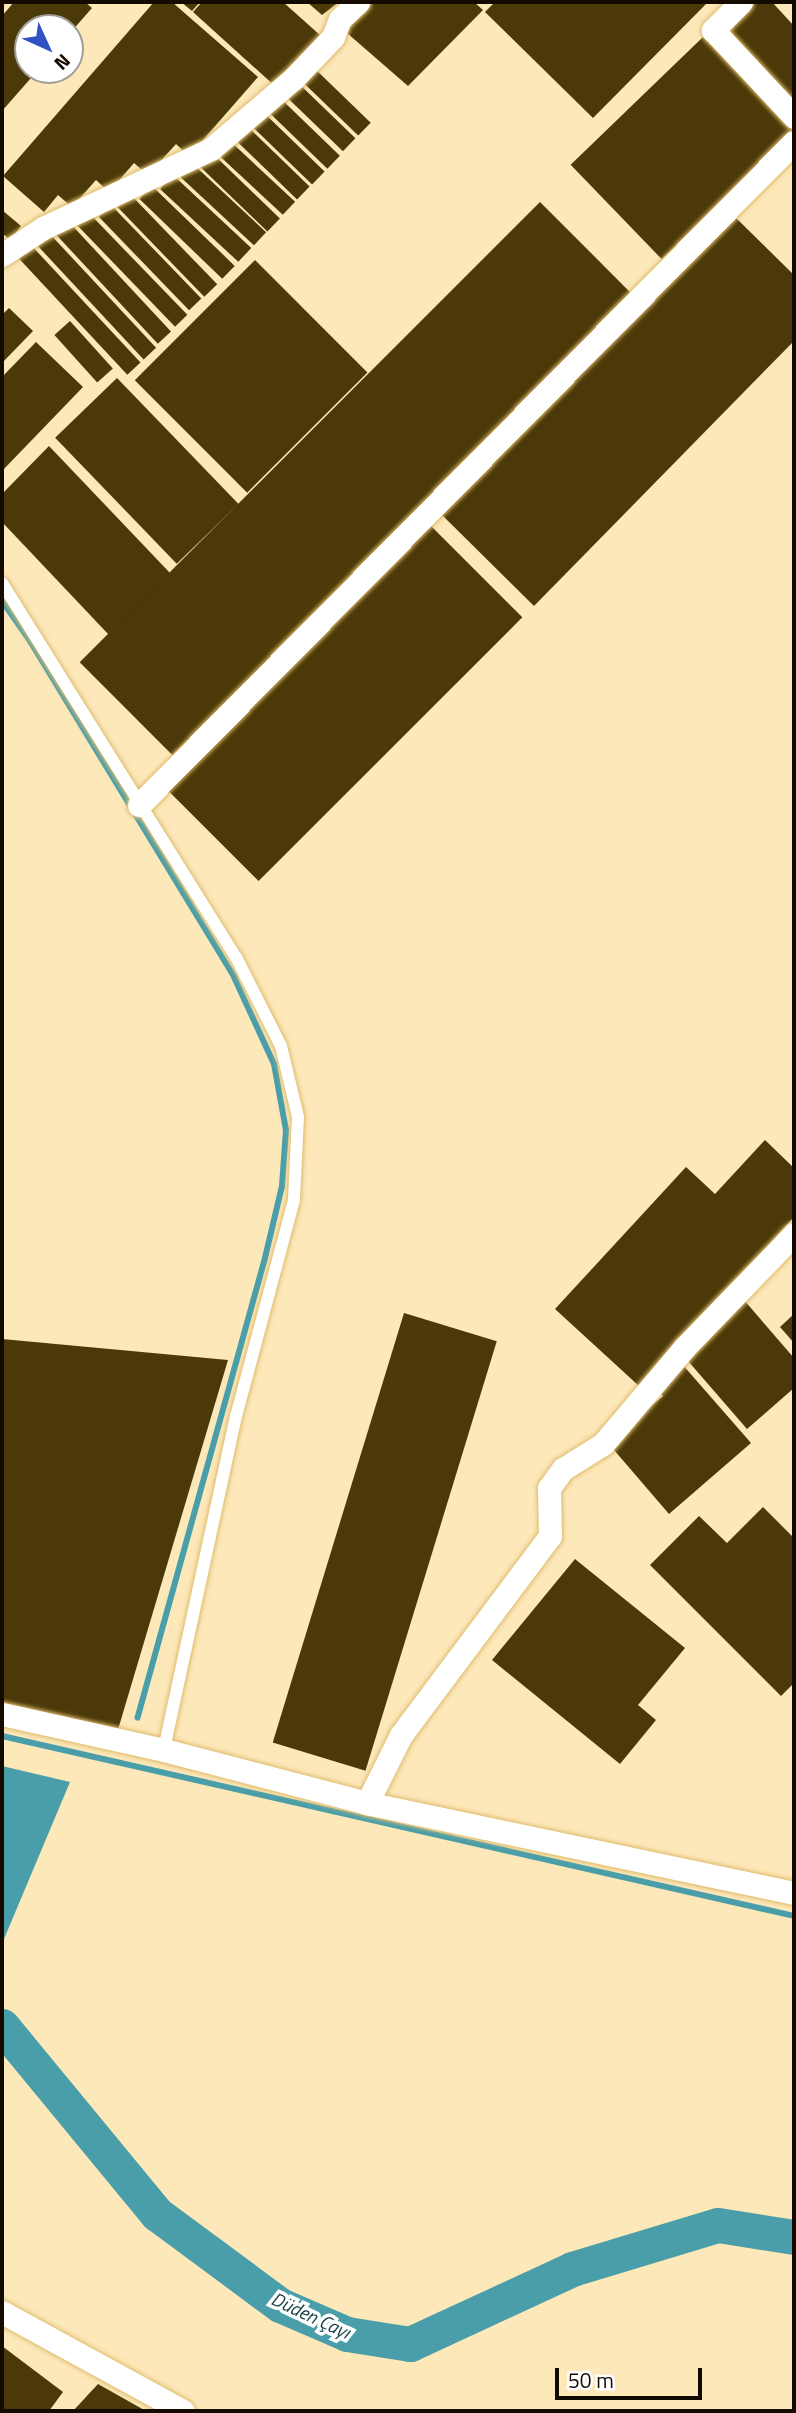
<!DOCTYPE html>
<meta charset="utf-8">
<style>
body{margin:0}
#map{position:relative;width:796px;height:2413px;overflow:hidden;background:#fde8ba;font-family:"Titillium Web",sans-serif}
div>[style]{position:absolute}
.water>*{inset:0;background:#499eaa}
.stream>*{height:6px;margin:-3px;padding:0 3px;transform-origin:3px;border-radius:3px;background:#499eaa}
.river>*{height:35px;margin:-17.5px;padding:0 17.5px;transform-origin:17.5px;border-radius:17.5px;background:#499eaa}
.building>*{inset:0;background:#4b3909;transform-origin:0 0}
.roads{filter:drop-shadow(0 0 2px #debc6d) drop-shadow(0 0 2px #debc6d)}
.service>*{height:12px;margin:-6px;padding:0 6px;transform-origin:6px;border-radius:6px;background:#fff}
.minor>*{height:23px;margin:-11.5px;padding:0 11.5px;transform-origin:11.5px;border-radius:11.5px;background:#fff}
span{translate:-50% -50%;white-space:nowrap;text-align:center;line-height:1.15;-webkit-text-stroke:7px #fff;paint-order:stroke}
.water-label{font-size:19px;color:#163e44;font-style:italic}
.frame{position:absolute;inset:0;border:4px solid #140a00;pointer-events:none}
.north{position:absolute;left:14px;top:14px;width:70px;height:70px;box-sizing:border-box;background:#fff;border:2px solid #a19d99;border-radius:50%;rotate:135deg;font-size:19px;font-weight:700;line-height:28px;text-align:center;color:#140a00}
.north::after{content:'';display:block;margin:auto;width:24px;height:32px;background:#3152c2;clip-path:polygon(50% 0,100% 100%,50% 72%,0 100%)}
.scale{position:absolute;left:555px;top:2368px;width:147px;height:32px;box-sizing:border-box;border:4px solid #140a00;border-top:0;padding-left:9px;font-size:21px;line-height:24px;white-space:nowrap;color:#140a00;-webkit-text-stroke:5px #fff;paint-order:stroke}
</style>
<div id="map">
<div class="water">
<i style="clip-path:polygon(2px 1766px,70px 1782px,4px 1939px,2px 1937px)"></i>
</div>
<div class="stream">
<i style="left:2px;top:601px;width:49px;rotate:55deg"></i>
<i style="left:30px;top:641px;width:393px;rotate:58.7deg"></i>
<i style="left:234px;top:977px;width:96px;rotate:65.3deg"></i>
<i style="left:274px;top:1064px;width:67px;rotate:79.7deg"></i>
<i style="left:286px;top:1130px;width:56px;rotate:94.1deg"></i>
<i style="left:282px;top:1186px;width:74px;rotate:103.3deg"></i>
<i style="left:265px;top:1258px;width:477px;rotate:105.5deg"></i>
<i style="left:2px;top:1736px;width:812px;rotate:12.8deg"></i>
</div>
<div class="river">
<i style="left:2px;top:2026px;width:244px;rotate:50.5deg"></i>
<i style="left:157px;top:2214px;width:153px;rotate:36.5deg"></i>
<i style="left:280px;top:2305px;width:73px;rotate:23.4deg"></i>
<i style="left:347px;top:2334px;width:64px;rotate:9deg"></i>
<i style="left:410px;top:2344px;width:179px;rotate:-24.8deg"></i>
<i style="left:572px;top:2269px;width:152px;rotate:-16.8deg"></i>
<i style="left:718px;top:2225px;width:77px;rotate:9deg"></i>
</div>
<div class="building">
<i style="clip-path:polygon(14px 2px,85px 2px,92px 8px,70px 33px,70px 28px,28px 28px,28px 70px,38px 70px,2px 111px,2px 16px)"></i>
<i style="clip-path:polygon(154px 2px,172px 2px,258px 77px,189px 156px,176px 144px,148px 175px,134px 163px,109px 192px,96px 180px,72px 207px,58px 195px,44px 212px,3px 176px)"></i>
<i style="clip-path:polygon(181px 2px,200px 2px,192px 11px)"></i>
<i style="clip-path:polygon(202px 2px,283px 2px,321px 36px,276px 87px,193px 12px)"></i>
<i style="clip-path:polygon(307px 2px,339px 2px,322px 15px)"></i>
<i style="clip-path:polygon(363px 2px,474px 2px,483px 10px,408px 86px,339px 26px)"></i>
<i style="clip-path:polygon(495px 2px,708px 2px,593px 118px,485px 12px)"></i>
<i style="clip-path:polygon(756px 2px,772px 2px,794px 26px,794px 103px,727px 28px)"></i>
<i style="left:703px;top:37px;width:131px;height:184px;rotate:46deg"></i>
<i style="left:311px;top:65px;width:83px;height:18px;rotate:44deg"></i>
<i style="left:295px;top:80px;width:84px;height:18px;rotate:44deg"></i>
<i style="left:278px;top:96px;width:86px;height:18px;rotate:44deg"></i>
<i style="left:262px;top:111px;width:87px;height:18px;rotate:44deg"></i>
<i style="left:247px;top:126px;width:87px;height:18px;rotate:44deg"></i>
<i style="left:230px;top:141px;width:89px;height:18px;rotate:43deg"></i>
<i style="left:213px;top:154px;width:93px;height:18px;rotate:44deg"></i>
<i style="left:193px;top:164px;width:100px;height:18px;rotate:43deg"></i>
<i style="left:173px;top:175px;width:107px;height:19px;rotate:43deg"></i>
<i style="left:152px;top:186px;width:115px;height:18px;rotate:44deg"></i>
<i style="left:129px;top:193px;width:127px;height:18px;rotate:46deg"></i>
<i style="left:540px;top:202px;width:131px;height:651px;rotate:45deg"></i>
<i style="left:111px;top:205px;width:130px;height:17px;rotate:46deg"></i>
<i style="clip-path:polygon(2px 210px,21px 226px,10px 240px,2px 233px)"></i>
<i style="left:88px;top:212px;width:143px;height:17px;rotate:46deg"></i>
<i style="clip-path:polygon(733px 215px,794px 275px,794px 341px,534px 606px,440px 513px)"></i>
<i style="left:68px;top:221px;width:151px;height:18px;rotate:47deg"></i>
<i style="left:49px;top:233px;width:157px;height:17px;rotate:47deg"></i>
<i style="left:30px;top:244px;width:162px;height:18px;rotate:47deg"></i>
<i style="left:255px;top:260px;width:159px;height:170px;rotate:45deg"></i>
<i style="clip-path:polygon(9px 308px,33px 331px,2px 363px,2px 315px)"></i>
<i style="left:70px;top:321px;width:64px;height:21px;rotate:48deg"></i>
<i style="clip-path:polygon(36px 342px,83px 387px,2px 471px,2px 377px)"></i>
<i style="left:117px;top:378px;width:175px;height:86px;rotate:46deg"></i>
<i style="clip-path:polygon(49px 446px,170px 573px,109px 635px,2px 522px,2px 494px)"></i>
<i style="left:429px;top:524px;width:132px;height:373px;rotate:45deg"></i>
<i style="clip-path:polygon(765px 1140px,794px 1168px,794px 1217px,639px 1386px,555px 1309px,686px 1167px,715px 1194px)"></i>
<i style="clip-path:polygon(744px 1300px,794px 1358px,794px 1388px,747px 1429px,682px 1354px)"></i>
<i style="left:404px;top:1313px;width:97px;height:449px;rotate:17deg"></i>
<i style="clip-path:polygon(794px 1314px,794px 1343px,780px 1327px)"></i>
<i style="clip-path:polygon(2px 1339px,228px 1360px,117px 1733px,2px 1705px)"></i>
<i style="clip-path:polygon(682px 1364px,751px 1443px,669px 1514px,608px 1443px,663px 1396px,655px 1388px)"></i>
<i style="clip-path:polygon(763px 1507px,794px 1538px,794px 1683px,781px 1696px,650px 1565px,699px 1516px,727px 1543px)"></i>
<i style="clip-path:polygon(575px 1559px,685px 1648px,638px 1705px,656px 1720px,620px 1764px,492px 1660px)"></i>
<i style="clip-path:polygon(2px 2346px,63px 2392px,49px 2411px,2px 2411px)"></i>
<i style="clip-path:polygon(98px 2384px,146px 2411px,73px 2411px)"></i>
</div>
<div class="roads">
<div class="service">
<i style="left:2px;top:583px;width:441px;rotate:58deg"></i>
<i style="left:236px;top:957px;width:100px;rotate:63.2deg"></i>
<i style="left:281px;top:1046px;width:73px;rotate:76.5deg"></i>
<i style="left:298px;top:1117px;width:83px;rotate:92.8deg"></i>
<i style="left:294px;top:1200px;width:224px;rotate:105deg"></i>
<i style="left:236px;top:1416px;width:342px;rotate:102.2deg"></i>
</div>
<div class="minor">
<i style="left:741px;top:2px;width:40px;rotate:135deg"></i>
<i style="left:713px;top:30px;width:119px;rotate:47deg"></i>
<i style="left:2px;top:255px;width:49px;rotate:-33.4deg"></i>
<i style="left:43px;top:228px;width:186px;rotate:-25.2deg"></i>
<i style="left:211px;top:149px;width:108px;rotate:-40.5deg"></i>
<i style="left:293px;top:79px;width:58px;rotate:-46.4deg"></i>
<i style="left:333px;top:37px;width:19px;rotate:-69deg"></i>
<i style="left:340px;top:19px;width:25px;rotate:-43deg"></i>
<i style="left:139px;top:805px;width:932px;rotate:-45.35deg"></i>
<i style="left:2px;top:1714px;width:166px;rotate:12.5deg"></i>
<i style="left:164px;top:1750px;width:210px;rotate:14.6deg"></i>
<i style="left:367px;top:1803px;width:436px;rotate:11.9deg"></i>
<i style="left:367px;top:1803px;width:76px;rotate:-63.4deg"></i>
<i style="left:401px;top:1735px;width:249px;rotate:-53.2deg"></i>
<i style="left:550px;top:1536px;width:48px;rotate:-91.2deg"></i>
<i style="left:549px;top:1488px;width:24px;rotate:-54deg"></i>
<i style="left:563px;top:1469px;width:47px;rotate:-32deg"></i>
<i style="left:603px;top:1444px;width:127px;rotate:-49.8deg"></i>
<i style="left:685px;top:1347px;width:157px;rotate:-46deg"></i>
<i style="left:2px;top:2312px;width:206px;rotate:28.7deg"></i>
</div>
</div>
<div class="water-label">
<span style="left:311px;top:2315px;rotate:25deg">Düden Çayı</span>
</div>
<div class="frame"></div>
<div class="north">N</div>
<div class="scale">50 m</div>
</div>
